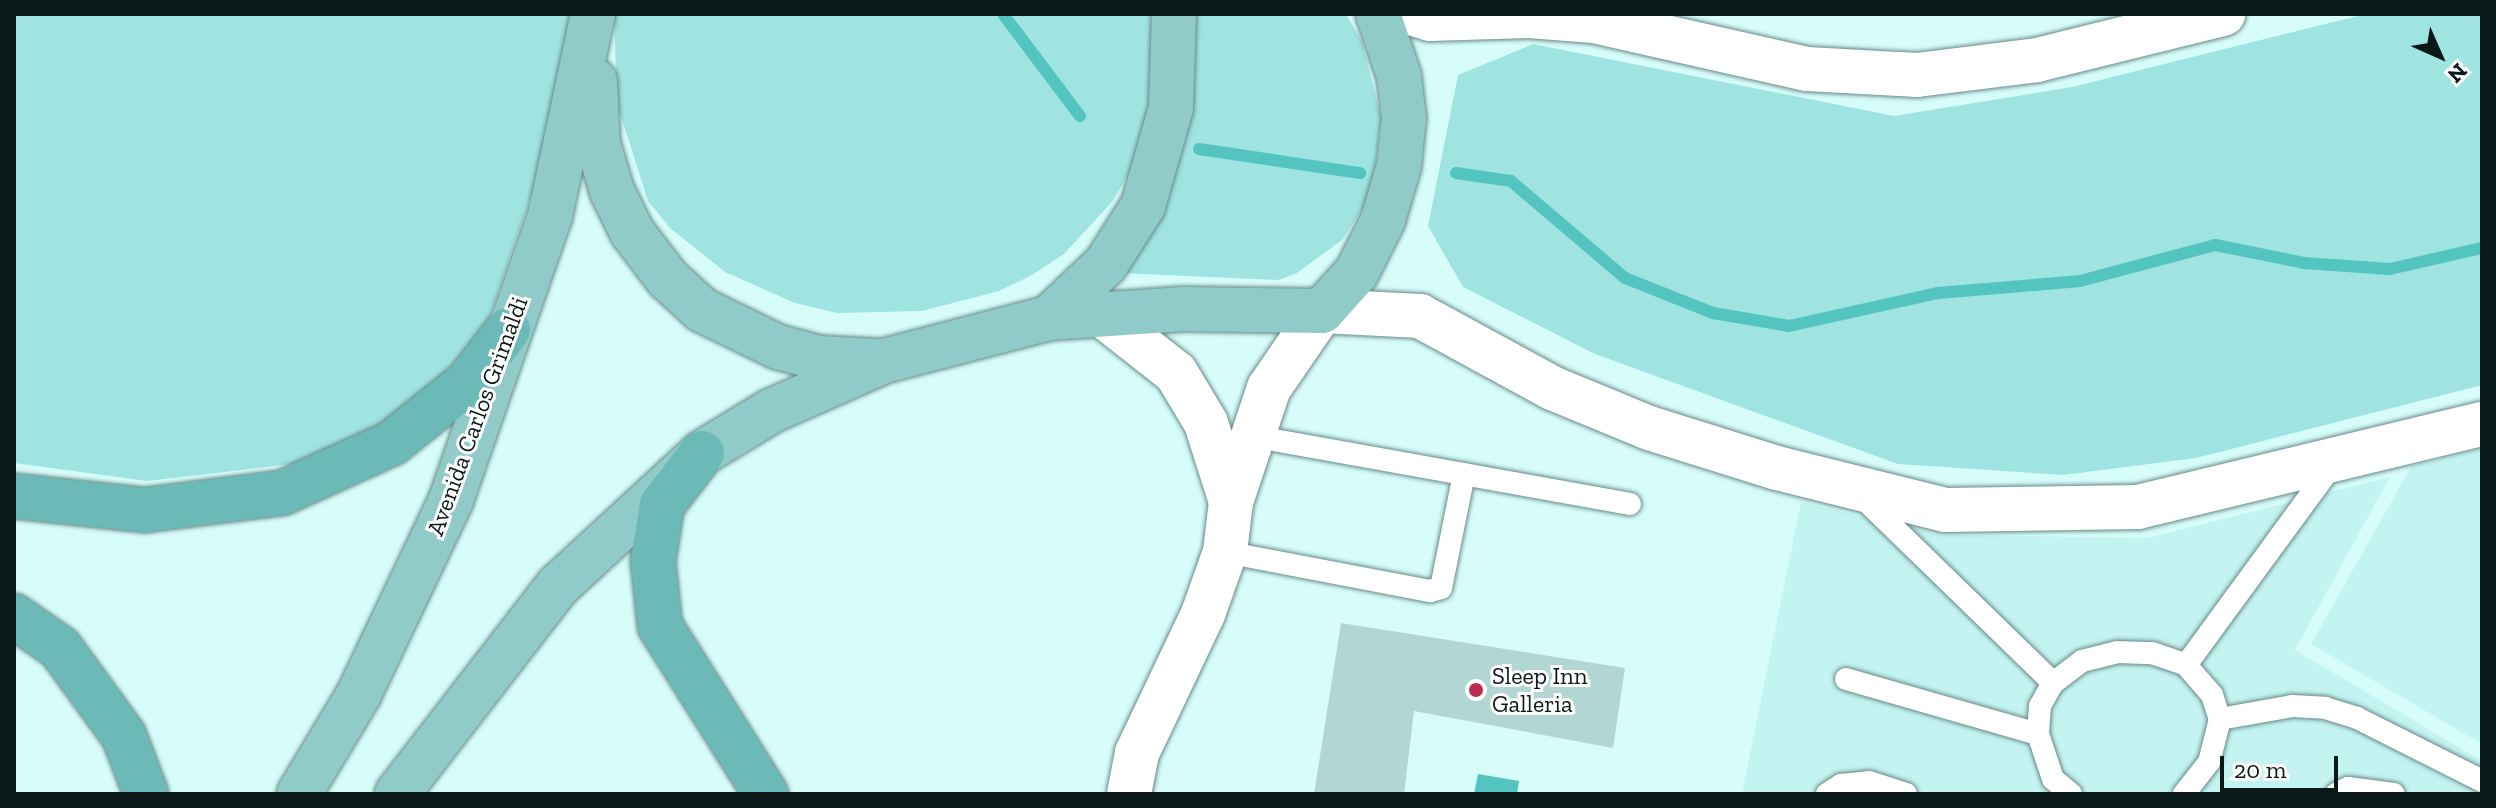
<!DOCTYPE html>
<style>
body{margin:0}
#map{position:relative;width:2496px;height:808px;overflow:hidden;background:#d7fdfb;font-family:"Zilla Slab",serif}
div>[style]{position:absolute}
.built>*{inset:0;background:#c4f4f1}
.green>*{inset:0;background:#a0e4e1}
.water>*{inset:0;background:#54c4c0}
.stream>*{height:12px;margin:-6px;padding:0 6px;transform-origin:6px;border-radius:6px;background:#54c4c0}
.building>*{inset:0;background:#b1d6d4}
.roads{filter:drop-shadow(0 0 2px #678a88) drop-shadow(0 0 2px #678a88)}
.service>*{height:22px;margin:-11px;padding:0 11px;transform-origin:11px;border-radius:11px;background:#fff}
.tertiary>*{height:44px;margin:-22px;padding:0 22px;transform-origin:22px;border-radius:22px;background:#fff}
.primary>*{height:44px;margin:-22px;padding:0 22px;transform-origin:22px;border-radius:22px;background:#90cbc9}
.trunk>*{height:44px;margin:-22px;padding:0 22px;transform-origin:22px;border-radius:22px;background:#6bbab7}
.dots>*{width:22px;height:22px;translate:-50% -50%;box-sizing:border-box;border:4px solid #fff;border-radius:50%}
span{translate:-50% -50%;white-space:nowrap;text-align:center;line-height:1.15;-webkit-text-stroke:6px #fff;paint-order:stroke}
.street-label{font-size:24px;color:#0a1818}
.poi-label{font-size:24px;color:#0a1818}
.left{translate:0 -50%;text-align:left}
.frame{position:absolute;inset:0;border:16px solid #0a1818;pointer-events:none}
.north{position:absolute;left:2400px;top:16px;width:80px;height:80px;-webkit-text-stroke:6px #fff;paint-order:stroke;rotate:135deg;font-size:22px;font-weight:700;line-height:32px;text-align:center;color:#0a1818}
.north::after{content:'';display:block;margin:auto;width:28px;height:36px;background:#0a1818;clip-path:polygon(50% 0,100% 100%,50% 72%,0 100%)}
.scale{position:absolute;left:2220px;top:756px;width:118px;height:36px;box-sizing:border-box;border:4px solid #0a1818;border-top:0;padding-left:10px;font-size:24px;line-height:28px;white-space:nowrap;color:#0a1818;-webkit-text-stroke:6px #fff;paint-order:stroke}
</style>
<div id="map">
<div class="built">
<i style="clip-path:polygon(2482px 449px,2482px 744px,2311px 644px,2411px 467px)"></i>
<i style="clip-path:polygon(2390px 477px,2295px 650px,2482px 761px,2482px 794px,1742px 794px,1801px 502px,1940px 535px,2147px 538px)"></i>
</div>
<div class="green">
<i style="clip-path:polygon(14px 14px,593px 14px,467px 383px,325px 460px,147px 481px,14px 463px)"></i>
<i style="clip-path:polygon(614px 14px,1151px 14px,1151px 107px,1130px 172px,1112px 202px,1064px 254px,1032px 275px,999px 291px,922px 311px,837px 313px,795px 303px,725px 272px,670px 228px,648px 201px,617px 104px)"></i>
<i style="clip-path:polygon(1188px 14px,1346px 14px,1362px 42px,1381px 117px,1374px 176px,1363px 208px,1342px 240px,1297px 273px,1279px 280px,1118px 273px)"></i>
<i style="clip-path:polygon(2366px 14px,2482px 14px,2482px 385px,2196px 458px,2063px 475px,1898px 464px,1595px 354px,1463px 287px,1428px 226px,1458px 75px,1533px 44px,1894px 116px,2072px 87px)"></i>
</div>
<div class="water">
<i style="clip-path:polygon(1478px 774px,1519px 781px,1517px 794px,1474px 794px)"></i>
</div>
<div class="stream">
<i style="left:1003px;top:14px;width:128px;rotate:53deg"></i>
<i style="left:1199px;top:149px;width:163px;rotate:8.5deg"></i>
<i style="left:1456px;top:173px;width:56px;rotate:8.3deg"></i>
<i style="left:1511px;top:181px;width:150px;rotate:40.4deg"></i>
<i style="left:1625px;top:278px;width:95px;rotate:21.7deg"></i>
<i style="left:1713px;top:313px;width:77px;rotate:9.7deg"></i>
<i style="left:1789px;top:326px;width:153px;rotate:-12.5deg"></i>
<i style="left:1938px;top:293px;width:143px;rotate:-4.8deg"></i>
<i style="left:2080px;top:281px;width:140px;rotate:-14.9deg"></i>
<i style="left:2215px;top:245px;width:91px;rotate:11.4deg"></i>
<i style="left:2304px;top:263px;width:86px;rotate:4deg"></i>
<i style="left:2390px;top:269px;width:94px;rotate:-12.9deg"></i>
</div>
<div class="building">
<i style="clip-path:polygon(1341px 623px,1625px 668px,1613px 748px,1414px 711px,1404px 794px,1314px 794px)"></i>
</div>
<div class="roads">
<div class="service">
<i style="left:1252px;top:436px;width:384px;rotate:10.2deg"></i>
<i style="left:1862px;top:497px;width:267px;rotate:44.2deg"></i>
<i style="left:1225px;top:552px;width:209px;rotate:10.8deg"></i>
<i style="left:1430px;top:591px;width:11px;rotate:-15deg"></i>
<i style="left:1441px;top:588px;width:116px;rotate:-78.6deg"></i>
<i style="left:2186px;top:665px;width:250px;rotate:-53.8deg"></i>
<i style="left:1846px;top:679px;width:200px;rotate:16deg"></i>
<i style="left:2220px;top:719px;width:73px;rotate:-10.2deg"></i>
<i style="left:2292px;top:706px;width:33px;rotate:3deg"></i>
<i style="left:2325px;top:708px;width:34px;rotate:17deg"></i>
<i style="left:2357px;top:718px;width:140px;rotate:26.7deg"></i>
<i style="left:1827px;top:794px;width:17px;rotate:-33deg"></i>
<i style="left:1841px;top:785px;width:28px;rotate:-6deg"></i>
<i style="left:1869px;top:782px;width:39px;rotate:18deg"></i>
<i style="left:2071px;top:794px;width:23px;rotate:-140deg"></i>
<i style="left:2053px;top:779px;width:47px;rotate:-108.4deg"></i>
<i style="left:2038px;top:734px;width:28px;rotate:-86deg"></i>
<i style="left:2040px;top:706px;width:26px;rotate:-61deg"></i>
<i style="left:2053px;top:683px;width:36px;rotate:-37deg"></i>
<i style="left:2082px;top:661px;width:36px;rotate:-14deg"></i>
<i style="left:2117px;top:652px;width:35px;rotate:2deg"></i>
<i style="left:2152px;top:653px;width:36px;rotate:19deg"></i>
<i style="left:2186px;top:665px;width:40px;rotate:49deg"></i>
<i style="left:2212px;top:695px;width:25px;rotate:72deg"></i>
<i style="left:2220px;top:719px;width:44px;rotate:104.3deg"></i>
<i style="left:2209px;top:762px;width:41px;rotate:128deg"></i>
<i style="left:2336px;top:794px;width:13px;rotate:-27deg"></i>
<i style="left:2348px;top:788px;width:46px;rotate:7.4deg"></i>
</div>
<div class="tertiary">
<i style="left:1414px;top:14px;width:17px;rotate:17deg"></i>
<i style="left:1430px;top:19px;width:99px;rotate:-1.7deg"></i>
<i style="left:1529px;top:16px;width:65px;rotate:4.4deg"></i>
<i style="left:1594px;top:21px;width:218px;rotate:12.7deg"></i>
<i style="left:1807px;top:69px;width:110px;rotate:3.1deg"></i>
<i style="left:1917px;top:75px;width:121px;rotate:-7.1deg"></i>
<i style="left:2037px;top:60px;width:192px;rotate:-13.9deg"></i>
<i style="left:1101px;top:314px;width:95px;rotate:38.2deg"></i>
<i style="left:1176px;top:373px;width:58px;rotate:59deg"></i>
<i style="left:1206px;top:423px;width:83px;rotate:72.4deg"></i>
<i style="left:1129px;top:794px;width:42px;rotate:-79deg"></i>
<i style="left:1137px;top:753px;width:154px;rotate:-64.6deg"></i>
<i style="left:1203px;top:614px;width:66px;rotate:-70.5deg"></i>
<i style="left:1225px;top:552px;width:50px;rotate:-83.2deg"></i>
<i style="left:1231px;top:502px;width:120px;rotate:-71.6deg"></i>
<i style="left:1269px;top:388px;width:93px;rotate:-55.5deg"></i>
<i style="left:1322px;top:311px;width:98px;rotate:2.9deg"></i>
<i style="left:1420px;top:316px;width:150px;rotate:28.6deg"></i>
<i style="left:1552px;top:388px;width:105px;rotate:22.4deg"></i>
<i style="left:1649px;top:428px;width:134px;rotate:17.4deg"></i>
<i style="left:1777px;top:468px;width:174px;rotate:14deg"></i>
<i style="left:1946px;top:510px;width:192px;rotate:-0.9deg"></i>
<i style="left:2138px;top:507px;width:354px;rotate:-13.6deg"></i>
</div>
<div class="primary">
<i style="left:595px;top:81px;width:63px;rotate:87.3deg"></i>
<i style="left:598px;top:144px;width:49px;rotate:73.4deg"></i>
<i style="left:612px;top:191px;width:46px;rotate:64deg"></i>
<i style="left:632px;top:232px;width:58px;rotate:52.7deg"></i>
<i style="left:667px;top:278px;width:47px;rotate:42.4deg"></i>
<i style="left:702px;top:310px;width:85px;rotate:26deg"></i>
<i style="left:778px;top:347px;width:42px;rotate:15deg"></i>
<i style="left:819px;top:358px;width:57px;rotate:3deg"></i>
<i style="left:1049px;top:318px;width:135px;rotate:-3.8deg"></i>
<i style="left:1184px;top:309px;width:138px;rotate:0.8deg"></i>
<i style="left:1322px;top:311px;width:52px;rotate:-48.1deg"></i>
<i style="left:1357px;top:272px;width:58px;rotate:-63.4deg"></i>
<i style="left:1383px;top:220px;width:56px;rotate:-73.5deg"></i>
<i style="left:1399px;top:166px;width:48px;rotate:-84.1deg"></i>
<i style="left:1404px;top:118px;width:42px;rotate:-96.8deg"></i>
<i style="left:1399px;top:76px;width:65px;rotate:-108.7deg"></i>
<i style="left:299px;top:794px;width:117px;rotate:-59deg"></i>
<i style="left:359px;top:694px;width:215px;rotate:-64.6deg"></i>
<i style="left:451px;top:500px;width:301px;rotate:-70.8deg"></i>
<i style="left:550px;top:216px;width:207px;rotate:-78deg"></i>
<i style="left:397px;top:794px;width:263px;rotate:-52.3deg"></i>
<i style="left:558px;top:586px;width:196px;rotate:-42.7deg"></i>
<i style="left:702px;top:453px;width:81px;rotate:-31.3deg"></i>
<i style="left:771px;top:411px;width:124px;rotate:-23.9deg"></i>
<i style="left:884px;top:361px;width:171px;rotate:-14.6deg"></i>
<i style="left:1049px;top:318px;width:79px;rotate:-43.5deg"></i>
<i style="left:1106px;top:264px;width:69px;rotate:-57.5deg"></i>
<i style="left:1143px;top:206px;width:102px;rotate:-74.1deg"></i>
<i style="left:1171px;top:108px;width:94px;rotate:-88.2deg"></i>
</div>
<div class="trunk">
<i style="left:702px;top:453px;width:66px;rotate:127.6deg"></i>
<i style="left:662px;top:505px;width:57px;rotate:99.1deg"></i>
<i style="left:653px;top:561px;width:65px;rotate:83.9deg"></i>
<i style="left:660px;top:626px;width:199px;rotate:57.8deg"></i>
<i style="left:14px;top:496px;width:132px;rotate:6.1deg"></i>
<i style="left:145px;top:510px;width:138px;rotate:-7.1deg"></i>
<i style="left:282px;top:493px;width:121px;rotate:-24.4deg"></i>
<i style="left:392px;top:443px;width:96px;rotate:-38.7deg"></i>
<i style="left:467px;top:383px;width:67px;rotate:-52.3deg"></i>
<i style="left:14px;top:616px;width:56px;rotate:34.8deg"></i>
<i style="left:60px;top:648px;width:109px;rotate:54deg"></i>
<i style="left:124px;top:736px;width:62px;rotate:69.2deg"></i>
</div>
</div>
<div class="dots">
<i style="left:1476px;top:690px;background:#bd2c4f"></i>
</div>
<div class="street-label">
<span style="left:477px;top:416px;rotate:-70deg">Avenida Carlos Grimaldi</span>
</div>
<div class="poi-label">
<span class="left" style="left:1492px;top:690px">Sleep Inn<br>Galleria</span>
</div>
<div class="frame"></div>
<div class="north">N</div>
<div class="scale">20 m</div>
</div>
